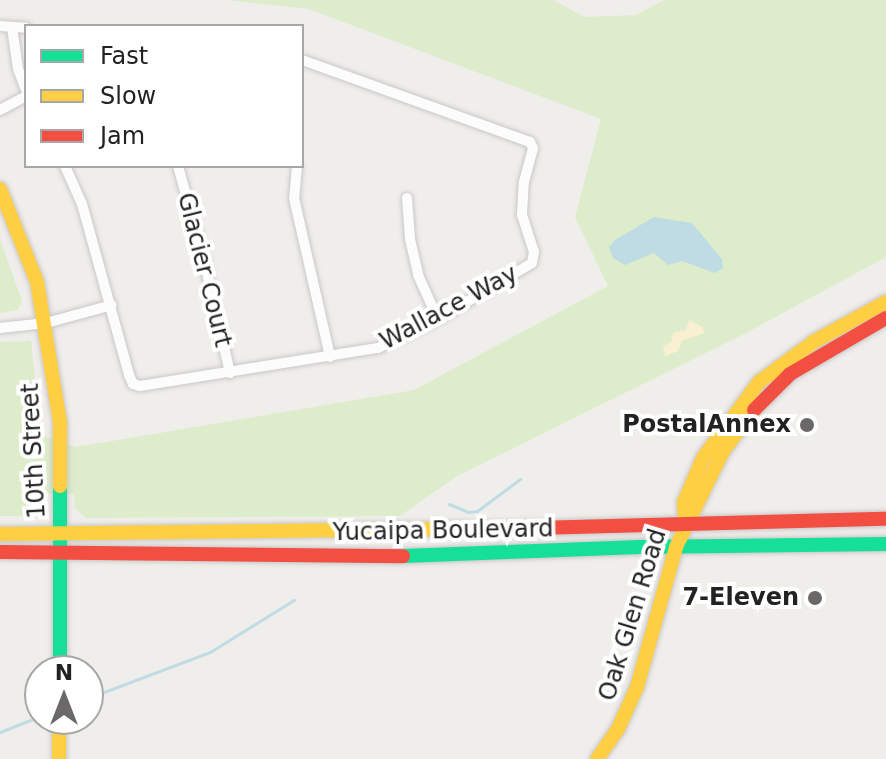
<!DOCTYPE html>
<style>
body{margin:0}
#map{position:relative;width:886px;height:759px;overflow:hidden;background:#f0eeeb;font-family:"DejaVu Sans",sans-serif}
div>[style]{position:absolute}
.grass>*{inset:0;background:#ddeccb}
.sand>*{inset:0;background:#f8f0d0}
.water>*{inset:0;background:#bfdbe3}
.stream>*{height:3px;margin:-1.5px;padding:0 1.5px;transform-origin:1.5px;border-radius:1.5px;background:#bfdbe3}
.roads{filter:drop-shadow(0 0 2px #c9c8c7) drop-shadow(0 0 2px #c9c8c7)}
.street>*{height:10px;margin:-5px;padding:0 5px;transform-origin:5px;border-radius:5px;background:#fdfcfc}
.fast>*{height:14px;margin:-7px;padding:0 7px;transform-origin:7px;border-radius:7px;background:#16e098}
.slow>*{height:14px;margin:-7px;padding:0 7px;transform-origin:7px;border-radius:7px;background:#ffcf43}
.jam>*{height:14px;margin:-7px;padding:0 7px;transform-origin:7px;border-radius:7px;background:#f24e42}
.dots>*{width:22px;height:22px;translate:-50% -50%;box-sizing:border-box;border:4px solid #fff;border-radius:50%}
span{translate:-50% -50%;white-space:nowrap;text-align:center;line-height:1.15;-webkit-text-stroke:8px #fff;paint-order:stroke}
.street-label{font-size:24px;color:#222}
.poi-label{font-size:24px;color:#222;font-weight:700}
.right{translate:-100% -50%;text-align:right}
.legend{position:absolute;left:24px;top:24px;width:280px;height:144px;box-sizing:border-box;background:#fff;border:2px solid #a7a7a7;margin:0;padding:10px 14px;list-style:none;font-size:24px;color:#222}
.legend li{display:flex;align-items:center;gap:16px;height:40px}
.legend b{width:40px;border:2px solid #a7a7a7}
.north{position:absolute;left:24px;top:655px;width:80px;height:80px;box-sizing:border-box;background:#fff;border:2px solid #a7a7a7;border-radius:50%;rotate:0deg;font-size:22px;font-weight:700;line-height:32px;text-align:center;color:#222}
.north::after{content:'';display:block;margin:auto;width:28px;height:36px;background:#6a6968;clip-path:polygon(50% 0,100% 100%,50% 72%,0 100%)}
</style>
<div id="map">
<div class="grass">
<i style="clip-path:polygon(227px 0,553px 0,585px 17px,636px 15px,664px 0,886px 0,886px 257px,746px 333px,457px 476px,400px 516px,86px 518px,75px 508px,74px 494px,45px 493px,44px 509px,30px 516px,0 516px,0 342px,31px 341px,41px 435px,76px 447px,414px 390px,608px 286px,575px 217px,601px 119px,309px 9px)"></i>
<i style="clip-path:polygon(0 239px,22px 301px,18px 310px,0 313px)"></i>
</div>
<div class="sand">
<i style="clip-path:polygon(689px 320px,703px 327px,704px 333px,682px 341px,678px 351px,665px 356px,663px 346px,671px 342px,673px 333px,686px 330px)"></i>
</div>
<div class="water">
<i style="clip-path:polygon(654px 217px,692px 223px,722px 259px,723px 268px,715px 273px,682px 261px,668px 265px,654px 253px,625px 265px,613px 258px,609px 247px,615px 240px)"></i>
</div>
<div class="stream">
<i style="left:449px;top:504px;width:21px;rotate:23deg"></i>
<i style="left:468px;top:512px;width:9px;rotate:-6deg"></i>
<i style="left:477px;top:511px;width:54px;rotate:-36.7deg"></i>
<i style="left:88px;top:698px;width:130px;rotate:-20.7deg"></i>
<i style="left:210px;top:652px;width:99px;rotate:-31.8deg"></i>
<i style="left:0;top:732px;width:43px;rotate:-21.8deg"></i>
</div>
<div class="roads">
<div class="street">
<i style="left:0;top:26px;width:26px;rotate:4deg"></i>
<i style="left:12px;top:27px;width:42px;rotate:81.9deg"></i>
<i style="left:18px;top:69px;width:22px;rotate:69deg"></i>
<i style="left:0;top:110px;width:30px;rotate:-28deg"></i>
<i style="left:65px;top:166px;width:42px;rotate:65.9deg"></i>
<i style="left:82px;top:204px;width:177px;rotate:74.6deg"></i>
<i style="left:129px;top:375px;width:10px;rotate:66deg"></i>
<i style="left:133px;top:384px;width:7px;rotate:16deg"></i>
<i style="left:140px;top:386px;width:241px;rotate:-9.1deg"></i>
<i style="left:378px;top:348px;width:67px;rotate:-25.8deg"></i>
<i style="left:438px;top:319px;width:109px;rotate:-30.8deg"></i>
<i style="left:532px;top:263px;width:11px;rotate:-80deg"></i>
<i style="left:534px;top:252px;width:39px;rotate:-108deg"></i>
<i style="left:522px;top:215px;width:33px;rotate:-87deg"></i>
<i style="left:524px;top:182px;width:35px;rotate:-75deg"></i>
<i style="left:533px;top:148px;width:7px;rotate:-117deg"></i>
<i style="left:530px;top:142px;width:242px;rotate:-160.2deg"></i>
<i style="left:178px;top:166px;width:98px;rotate:74.5deg"></i>
<i style="left:204px;top:260px;width:116px;rotate:77deg"></i>
<i style="left:297px;top:166px;width:32px;rotate:95deg"></i>
<i style="left:294px;top:198px;width:163px;rotate:77.2deg"></i>
<i style="left:407px;top:198px;width:41px;rotate:85.8deg"></i>
<i style="left:410px;top:239px;width:37px;rotate:77deg"></i>
<i style="left:418px;top:275px;width:48px;rotate:65.6deg"></i>
<i style="left:0;top:328px;width:46px;rotate:-6.2deg"></i>
<i style="left:46px;top:323px;width:68px;rotate:-15.3deg"></i>
</div>
<div class="fast">
<i style="left:60px;top:486px;width:185px;rotate:90deg"></i>
<i style="left:403px;top:556px;width:237px;rotate:-2.2deg"></i>
<i style="left:640px;top:547px;width:246px;rotate:-0.7deg"></i>
</div>
<div class="slow">
<i style="left:0;top:189px;width:100px;rotate:68.3deg"></i>
<i style="left:37px;top:282px;width:142px;rotate:80.7deg"></i>
<i style="left:60px;top:422px;width:64px;rotate:90deg"></i>
<i style="left:685px;top:523px;width:21px;rotate:-93deg"></i>
<i style="left:684px;top:502px;width:48px;rotate:-66.6deg"></i>
<i style="left:703px;top:458px;width:94px;rotate:-53.6deg"></i>
<i style="left:759px;top:382px;width:69px;rotate:-36.2deg"></i>
<i style="left:815px;top:341px;width:81px;rotate:-28.8deg"></i>
<i style="left:0;top:534px;width:533px;rotate:-0.64deg"></i>
<i style="left:59px;top:719px;width:40px;rotate:90deg"></i>
<i style="left:597px;top:759px;width:37px;rotate:-55deg"></i>
<i style="left:618px;top:729px;width:46px;rotate:-65.7deg"></i>
<i style="left:637px;top:687px;width:145px;rotate:-74.4deg"></i>
<i style="left:676px;top:547px;width:107px;rotate:-63.9deg"></i>
<i style="left:723px;top:451px;width:51px;rotate:-52.9deg"></i>
</div>
<div class="jam">
<i style="left:754px;top:410px;width:51px;rotate:-45deg"></i>
<i style="left:790px;top:374px;width:111px;rotate:-30.3deg"></i>
<i style="left:533px;top:528px;width:353px;rotate:-1.5deg"></i>
<i style="left:0;top:552px;width:403px;rotate:0.6deg"></i>
</div>
</div>
<div class="dots">
<i style="left:807px;top:425px;background:#6a6968"></i>
<i style="left:815px;top:598px;background:#6a6968"></i>
</div>
<div class="street-label">
<span style="left:204px;top:270px;rotate:76deg">Glacier Court</span>
<span style="left:449px;top:308px;rotate:-28deg">Wallace Way</span>
<span style="left:34px;top:451px;rotate:-93deg">10th Street</span>
<span style="left:443px;top:531px;rotate:-1deg">Yucaipa Boulevard</span>
<span style="left:633px;top:615px;rotate:-73deg">Oak Glen Road</span>
</div>
<div class="poi-label">
<span class="right" style="left:791px;top:425px">PostalAnnex</span>
<span class="right" style="left:799px;top:598px">7-Eleven</span>
</div>
<ul class="legend">
<li><b style="height:10px;background:#16e098"></b>Fast</li>
<li><b style="height:10px;background:#ffcf43"></b>Slow</li>
<li><b style="height:10px;background:#f24e42"></b>Jam</li>
</ul>
<div class="north">N</div>
</div>
